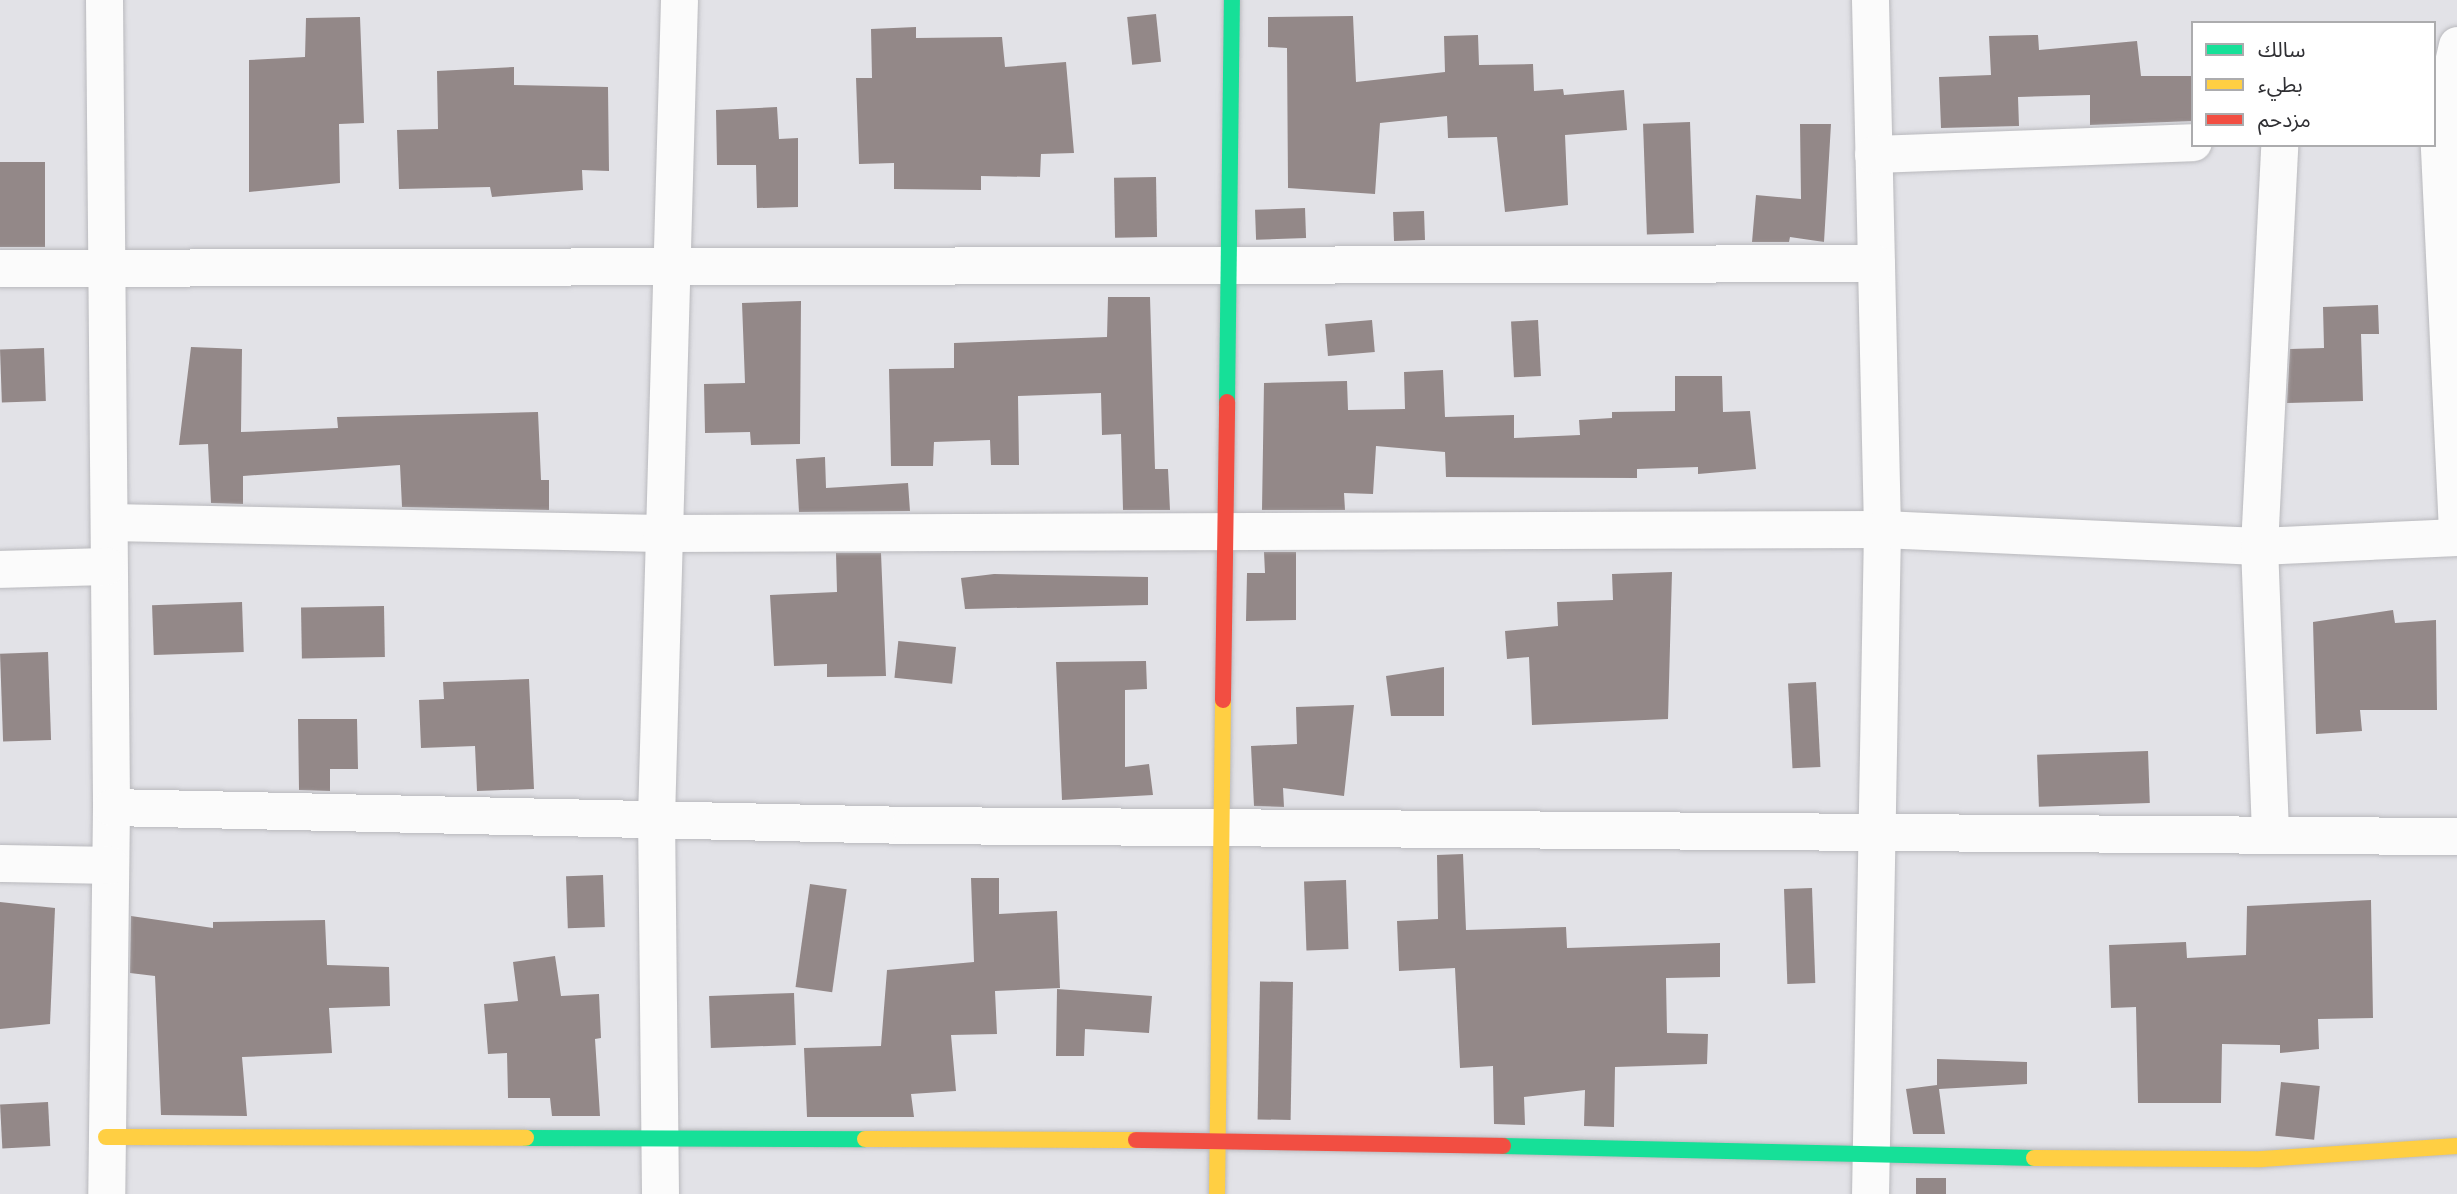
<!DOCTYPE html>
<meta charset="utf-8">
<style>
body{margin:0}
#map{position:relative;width:2457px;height:1194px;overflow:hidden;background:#e2e2e7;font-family:Cabin,"Noto Sans Arabic",sans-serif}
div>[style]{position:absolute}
.building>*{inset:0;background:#938888;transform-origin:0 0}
.roads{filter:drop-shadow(0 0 2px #b9b9bd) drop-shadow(0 0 2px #b9b9bd)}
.street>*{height:37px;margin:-18.5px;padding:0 18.5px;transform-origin:18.5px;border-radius:18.5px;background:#fbfbfb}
.fast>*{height:16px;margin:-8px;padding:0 8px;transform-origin:8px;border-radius:8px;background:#16e098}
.slow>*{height:16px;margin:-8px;padding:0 8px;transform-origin:8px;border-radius:8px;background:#ffcf43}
.jam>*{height:16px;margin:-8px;padding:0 8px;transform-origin:8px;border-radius:8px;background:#f24e42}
span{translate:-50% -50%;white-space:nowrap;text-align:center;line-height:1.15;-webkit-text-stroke:7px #fff;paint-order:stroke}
.legend{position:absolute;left:2191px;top:21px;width:245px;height:126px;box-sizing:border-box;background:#fff;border:2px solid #acacae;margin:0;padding:9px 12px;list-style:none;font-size:21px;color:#303034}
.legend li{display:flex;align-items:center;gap:14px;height:35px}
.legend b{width:35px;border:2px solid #acacae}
</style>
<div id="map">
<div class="building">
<i style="left:1156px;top:14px;width:48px;height:29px;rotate:84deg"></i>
<i style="clip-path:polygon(1353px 16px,1356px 82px,1445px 72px,1444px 36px,1478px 35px,1479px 65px,1533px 64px,1534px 91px,1563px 89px,1564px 95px,1624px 90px,1627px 130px,1565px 135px,1568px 205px,1505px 212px,1497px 137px,1448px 138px,1447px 116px,1380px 123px,1375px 194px,1288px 188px,1287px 48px,1268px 47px,1268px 17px)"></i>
<i style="clip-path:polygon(360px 17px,364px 123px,339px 124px,340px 183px,249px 192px,249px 60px,305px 57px,306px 18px)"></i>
<i style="clip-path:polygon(916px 27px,916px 38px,1002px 37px,1005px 67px,1066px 62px,1074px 153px,1041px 154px,1040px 177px,981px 176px,981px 190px,894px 189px,894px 163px,859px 164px,856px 78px,872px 78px,871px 29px)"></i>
<i style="clip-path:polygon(2038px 35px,2039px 50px,2137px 41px,2141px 76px,2193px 76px,2193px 121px,2090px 125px,2090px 95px,2018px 97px,2019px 126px,1941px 128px,1939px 77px,1991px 75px,1989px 36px)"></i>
<i style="clip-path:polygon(514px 67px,514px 85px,608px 87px,609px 171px,582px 170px,583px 190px,492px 197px,490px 187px,399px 189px,397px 130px,438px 129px,437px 71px)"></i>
<i style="clip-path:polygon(777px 107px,779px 139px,798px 138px,798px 207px,757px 208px,756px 165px,717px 165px,716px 110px)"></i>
<i style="left:1690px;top:122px;width:111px;height:47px;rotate:88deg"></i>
<i style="clip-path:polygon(1800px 124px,1831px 124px,1824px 242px,1790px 237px,1789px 242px,1752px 242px,1756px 195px,1801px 199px)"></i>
<i style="left:45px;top:162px;width:85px;height:45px;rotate:90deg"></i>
<i style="left:1156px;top:177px;width:60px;height:42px;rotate:89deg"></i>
<i style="left:1305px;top:208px;width:30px;height:50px;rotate:88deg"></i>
<i style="left:1424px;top:211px;width:29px;height:31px;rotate:88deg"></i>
<i style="clip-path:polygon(1108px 297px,1150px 297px,1155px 469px,1168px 469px,1170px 510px,1123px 510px,1121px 434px,1102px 435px,1101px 393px,1018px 396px,1019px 465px,991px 465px,990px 440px,934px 442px,933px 466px,891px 466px,889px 369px,954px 368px,954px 343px,1107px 337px)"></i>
<i style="clip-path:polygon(801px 301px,800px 444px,751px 445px,750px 432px,705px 433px,704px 384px,745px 383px,742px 303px)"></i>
<i style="clip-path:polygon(2378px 305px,2379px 334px,2361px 334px,2363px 401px,2287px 403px,2290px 349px,2324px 348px,2323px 307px)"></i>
<i style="left:1372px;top:320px;width:32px;height:47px;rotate:85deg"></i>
<i style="left:1538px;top:320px;width:56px;height:27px;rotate:87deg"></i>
<i style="clip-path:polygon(191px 347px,242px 349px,241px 432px,338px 428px,337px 417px,538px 412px,541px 480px,549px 480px,549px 510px,402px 507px,400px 465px,243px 476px,243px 504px,211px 503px,208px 444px,179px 445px)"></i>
<i style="left:44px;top:348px;width:53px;height:44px;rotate:88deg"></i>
<i style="clip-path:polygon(1443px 370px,1445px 417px,1514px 415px,1514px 438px,1580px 435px,1579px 420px,1612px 418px,1612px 412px,1675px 411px,1675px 376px,1722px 376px,1723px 412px,1750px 411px,1756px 469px,1698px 474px,1698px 467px,1637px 469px,1637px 478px,1446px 477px,1445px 452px,1376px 446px,1373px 494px,1344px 493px,1345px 510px,1262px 510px,1264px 383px,1347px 381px,1348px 410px,1405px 409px,1404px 372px)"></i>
<i style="clip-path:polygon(825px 457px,826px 488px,908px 483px,910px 511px,799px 512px,796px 459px)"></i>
<i style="clip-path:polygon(1264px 552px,1296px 552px,1296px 620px,1246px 621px,1247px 573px,1265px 573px)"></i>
<i style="clip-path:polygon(836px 553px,881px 553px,886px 676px,827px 677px,827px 664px,774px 666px,770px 595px,837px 592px)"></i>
<i style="clip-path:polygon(1672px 572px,1668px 719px,1532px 725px,1529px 657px,1507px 659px,1505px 631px,1558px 626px,1557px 602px,1613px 600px,1612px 574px)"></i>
<i style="clip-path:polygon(994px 574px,1148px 577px,1148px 605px,965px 609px,961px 578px)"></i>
<i style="left:242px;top:602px;width:50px;height:90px;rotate:88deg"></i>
<i style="left:384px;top:606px;width:51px;height:83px;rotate:89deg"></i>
<i style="clip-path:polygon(2393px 610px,2395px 623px,2436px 620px,2437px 710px,2360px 710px,2362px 731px,2316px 734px,2313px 622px)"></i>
<i style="left:956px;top:647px;width:37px;height:58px;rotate:96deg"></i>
<i style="left:48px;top:652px;width:88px;height:48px;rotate:88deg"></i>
<i style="clip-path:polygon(1146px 661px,1147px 689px,1125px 690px,1125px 767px,1149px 764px,1153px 795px,1062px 800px,1056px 662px)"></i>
<i style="clip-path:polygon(1444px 667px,1444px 716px,1391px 716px,1386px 676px)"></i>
<i style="clip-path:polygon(529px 679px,534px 789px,477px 791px,475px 746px,421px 748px,419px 700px,444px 699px,443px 682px)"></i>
<i style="left:1816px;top:682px;width:85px;height:28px;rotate:87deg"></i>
<i style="clip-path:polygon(1354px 705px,1344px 796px,1283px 788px,1284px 807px,1254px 806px,1251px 746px,1297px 744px,1296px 707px)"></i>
<i style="clip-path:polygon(298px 719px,357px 719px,358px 769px,330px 769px,330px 791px,299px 790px)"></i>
<i style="left:2148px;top:751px;width:52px;height:111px;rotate:88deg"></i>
<i style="clip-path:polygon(1463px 854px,1466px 930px,1566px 927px,1567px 948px,1720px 943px,1720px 977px,1666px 978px,1667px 1033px,1708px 1034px,1707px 1064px,1615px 1067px,1614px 1127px,1584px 1126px,1585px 1090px,1524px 1097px,1525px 1125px,1494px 1124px,1493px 1066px,1460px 1068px,1455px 968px,1399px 971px,1397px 921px,1438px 919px,1437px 855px)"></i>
<i style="left:603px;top:875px;width:52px;height:37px;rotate:88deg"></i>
<i style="clip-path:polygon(971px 878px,999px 878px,999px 914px,1057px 911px,1060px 988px,995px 991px,997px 1034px,951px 1035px,956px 1091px,911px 1094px,914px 1117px,807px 1117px,804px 1048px,881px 1046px,887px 970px,974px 962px)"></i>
<i style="left:1346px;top:880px;width:69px;height:42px;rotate:88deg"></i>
<i style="left:810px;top:884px;width:37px;height:104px;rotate:8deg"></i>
<i style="left:1812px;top:888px;width:95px;height:28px;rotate:88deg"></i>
<i style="clip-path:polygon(2371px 900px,2373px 1018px,2318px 1019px,2319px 1049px,2280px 1053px,2280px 1045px,2222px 1044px,2221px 1103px,2138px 1103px,2136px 1007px,2111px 1008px,2109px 945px,2186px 942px,2187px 958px,2246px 955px,2247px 906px)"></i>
<i style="clip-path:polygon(0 902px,55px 908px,50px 1024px,0 1029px)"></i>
<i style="clip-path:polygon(131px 916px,213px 928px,213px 922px,325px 920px,327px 965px,389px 967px,390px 1006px,329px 1008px,332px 1053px,242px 1057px,247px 1116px,161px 1115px,155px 976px,130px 973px)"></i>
<i style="clip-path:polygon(555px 956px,561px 996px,599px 994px,601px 1038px,595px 1039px,600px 1116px,552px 1116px,550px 1098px,508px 1098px,507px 1053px,488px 1054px,484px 1004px,518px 1001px,513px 962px)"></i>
<i style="left:1293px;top:982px;width:138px;height:33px;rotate:91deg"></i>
<i style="clip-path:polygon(1057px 989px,1152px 996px,1149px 1033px,1085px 1029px,1084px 1056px,1056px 1056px)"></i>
<i style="left:794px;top:993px;width:52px;height:85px;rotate:88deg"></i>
<i style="clip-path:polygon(1937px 1059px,2027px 1062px,2027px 1084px,1939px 1089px,1945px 1134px,1913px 1134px,1906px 1089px,1937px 1085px)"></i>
<i style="left:2281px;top:1082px;width:39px;height:54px;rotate:6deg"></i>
<i style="left:48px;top:1102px;width:44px;height:48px;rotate:87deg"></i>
<i style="left:1916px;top:1178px;width:30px;height:16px"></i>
</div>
<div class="roads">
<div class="street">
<i style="left:104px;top:0;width:807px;rotate:89.5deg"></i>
<i style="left:111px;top:807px;width:387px;rotate:90.7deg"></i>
<i style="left:1870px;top:0;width:529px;rotate:88.7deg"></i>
<i style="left:1882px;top:529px;width:665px;rotate:91.03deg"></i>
<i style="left:2457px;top:45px;width:85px;rotate:102.9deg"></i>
<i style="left:2438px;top:128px;width:399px;rotate:87.3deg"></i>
<i style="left:1873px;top:154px;width:320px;rotate:-2.1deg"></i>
<i style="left:0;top:268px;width:1876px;rotate:-0.15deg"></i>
<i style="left:109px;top:522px;width:552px;rotate:1.14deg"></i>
<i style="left:661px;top:533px;width:1221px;rotate:-0.19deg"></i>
<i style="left:1882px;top:529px;width:377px;rotate:2.6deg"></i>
<i style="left:2259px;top:546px;width:198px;rotate:-2.6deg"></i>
<i style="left:0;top:569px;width:106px;rotate:-1.6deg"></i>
<i style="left:111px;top:807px;width:799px;rotate:1.29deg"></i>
<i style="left:910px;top:825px;width:1547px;rotate:0.41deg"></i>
<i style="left:2270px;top:832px;width:286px;rotate:-92.2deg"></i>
<i style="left:2259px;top:546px;width:401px;rotate:-87.1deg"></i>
<i style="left:0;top:863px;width:110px;rotate:1deg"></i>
<i style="left:660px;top:1194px;width:376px;rotate:-90.6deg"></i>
<i style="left:656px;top:818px;width:818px;rotate:-88.39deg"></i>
</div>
<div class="fast">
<i style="left:1227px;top:402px;width:402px;rotate:-89.3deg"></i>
<i style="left:526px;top:1138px;width:339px;rotate:0.2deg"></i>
<i style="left:1503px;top:1146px;width:531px;rotate:1.29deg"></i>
</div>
<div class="slow">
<i style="left:106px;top:1137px;width:420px;rotate:0.1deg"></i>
<i style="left:865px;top:1139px;width:271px;rotate:0.2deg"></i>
<i style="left:2034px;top:1158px;width:228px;rotate:0.3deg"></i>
<i style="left:2262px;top:1159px;width:195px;rotate:-3.8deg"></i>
<i style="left:1217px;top:1194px;width:494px;rotate:-89.3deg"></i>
</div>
<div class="jam">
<i style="left:1223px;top:700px;width:298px;rotate:-89.2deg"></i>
<i style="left:1136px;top:1140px;width:367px;rotate:0.9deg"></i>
</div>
</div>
<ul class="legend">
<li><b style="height:9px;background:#16e098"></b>سالك</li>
<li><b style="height:9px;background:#ffcf43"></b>بطيء</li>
<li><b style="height:9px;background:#f24e42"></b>مزدحم</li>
</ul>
</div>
